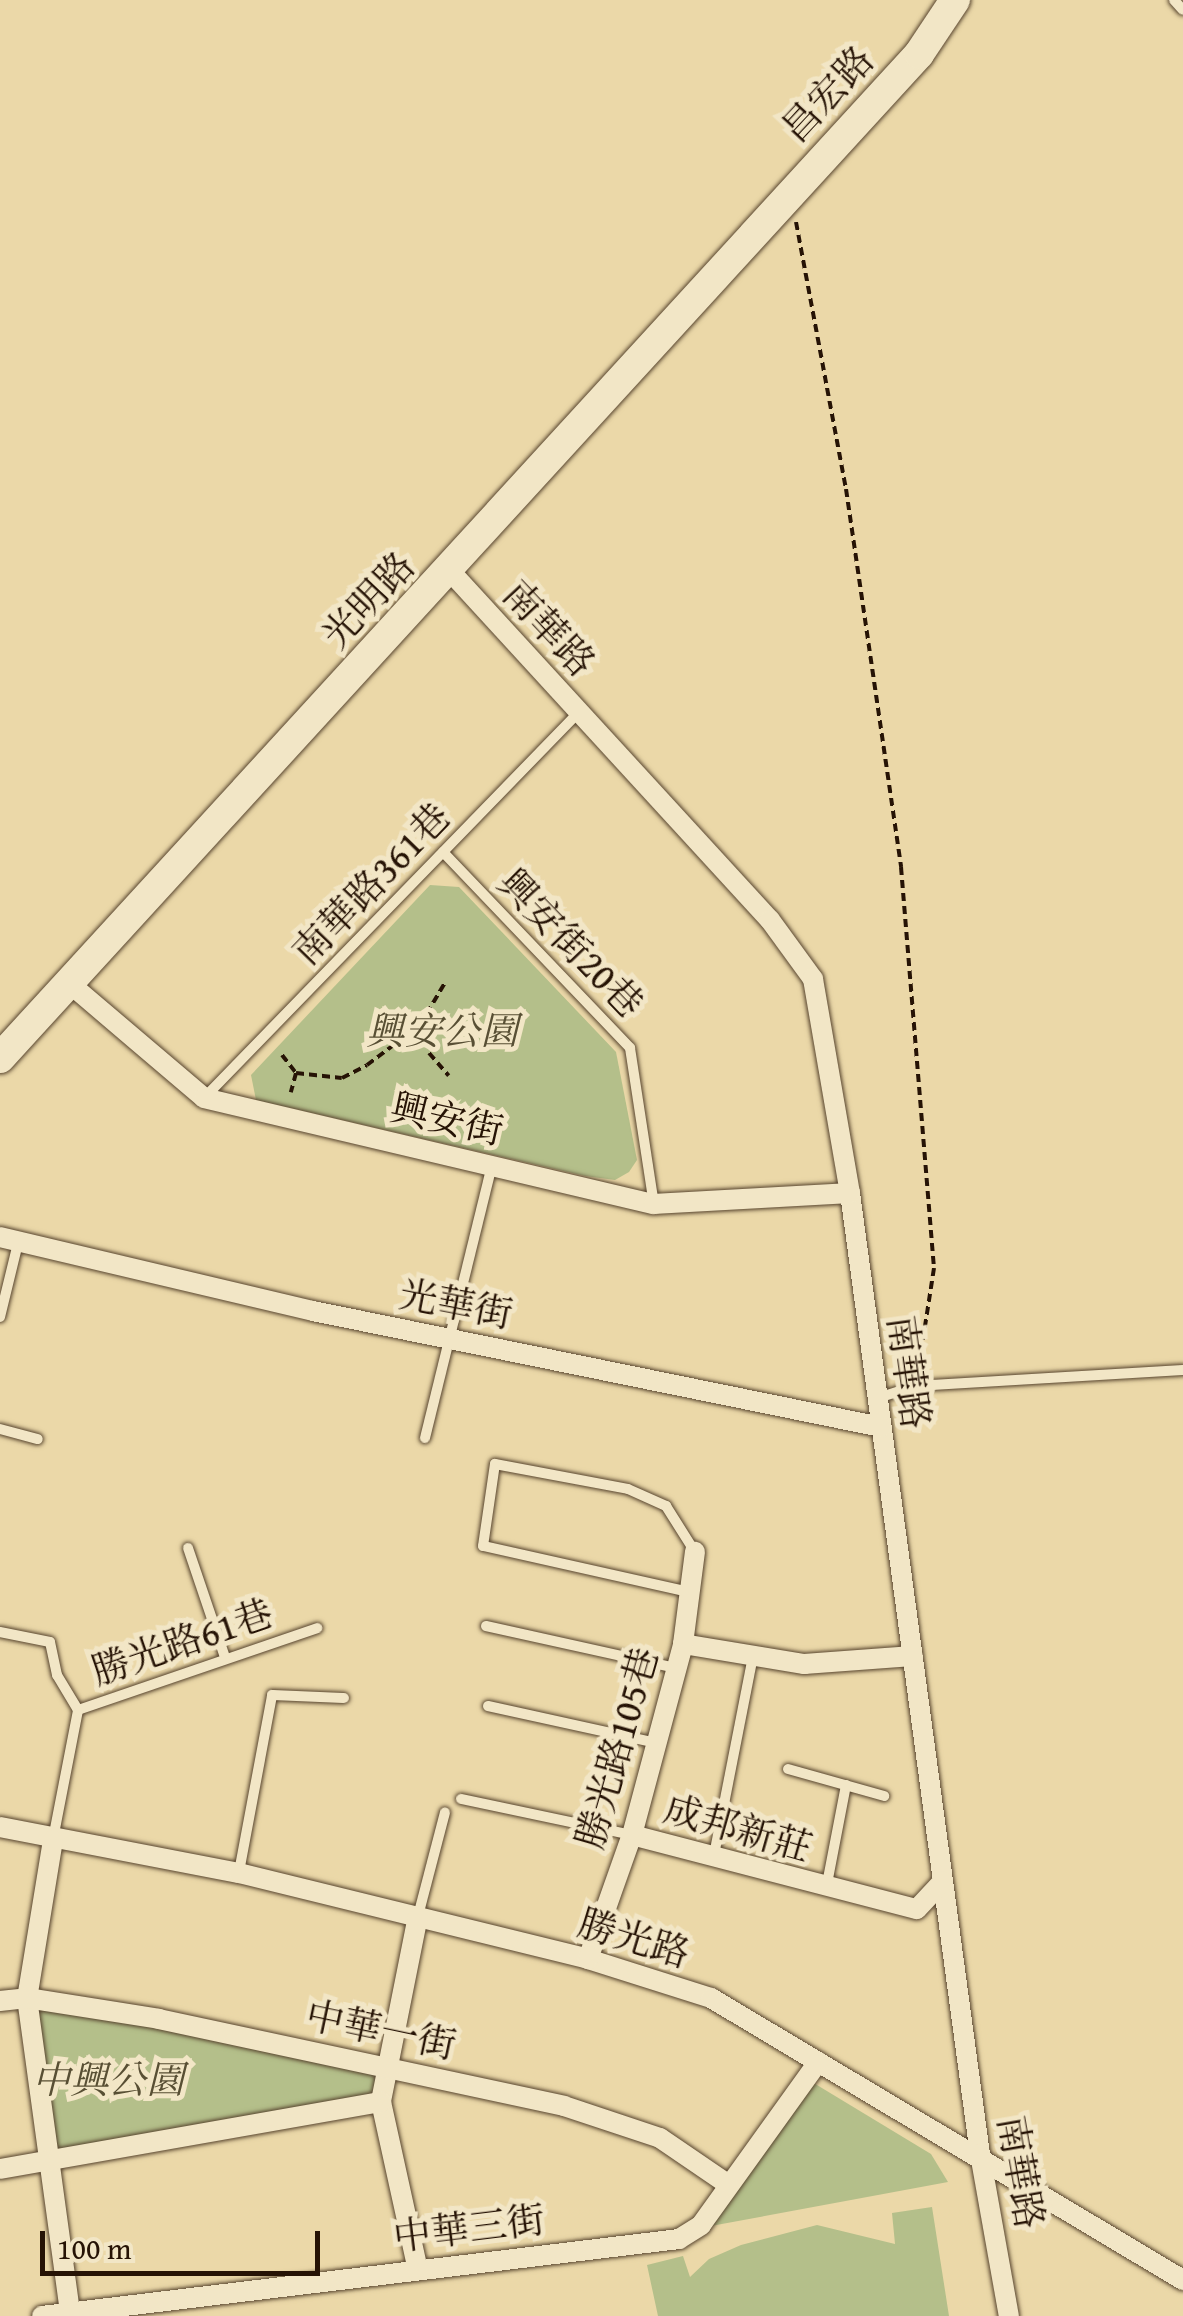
<!DOCTYPE html>
<meta charset="utf-8">
<style>
body{margin:0}
#map{position:relative;width:1183px;height:2316px;overflow:hidden;background:#ebd8a8;font-family:"Gentium Book Plus","Noto Serif TC",serif}
div>[style]{position:absolute}
.green>*{inset:0;background:#b4bf8a}
.path>*{height:4px;margin-top:-2px;transform-origin:0;background:repeating-linear-gradient(90deg,#261305 0 8px,transparent 0 13px)}
.roads{filter:drop-shadow(0 0 2px #57442e) drop-shadow(0 0 2px #57442e)}
.lane>*{height:10px;margin:-5px;padding:0 5px;transform-origin:5px;border-radius:5px;background:#f2e6c6}
.street>*{height:20px;margin:-10px;padding:0 10px;transform-origin:10px;border-radius:10px;background:#f2e6c6}
.secondary>*{height:30px;margin:-15px;padding:0 15px;transform-origin:15px;border-radius:15px;background:#f2e6c6}
span{translate:-50% -50%;white-space:nowrap;text-align:center;line-height:1.15;-webkit-text-stroke:10px #f2e6c6;paint-order:stroke}
.street-label{font-size:38px;color:#261305}
.park-label{font-size:38px;color:#584f34;font-style:italic}
.scale{position:absolute;left:40px;top:2231px;width:280px;height:45px;box-sizing:border-box;border:5px solid #261305;border-top:0;padding-left:12px;font-size:30px;line-height:35px;white-space:nowrap;color:#261305;-webkit-text-stroke:8px #f2e6c6;paint-order:stroke}
</style>
<div id="map">
<div class="green">
<i style="clip-path:polygon(430px 885px,459px 887px,616px 1052px,637px 1160px,629px 1172px,615px 1180px,585px 1176px,256px 1100px,251px 1075px)"></i>
<i style="clip-path:polygon(34px 2004px,378px 2073px,375px 2098px,55px 2154px)"></i>
<i style="clip-path:polygon(812px 2082px,931px 2154px,948px 2182px,700px 2228px)"></i>
<i style="clip-path:polygon(932px 2207px,949px 2316px,658px 2316px,647px 2265px,683px 2256px,690px 2277px,709px 2259px,741px 2245px,817px 2225px,895px 2244px,892px 2213px)"></i>
</div>
<div class="path">
<i style="left:796px;top:222px;width:272px;rotate:79.4deg"></i>
<i style="left:846px;top:489px;width:382px;rotate:81.7deg"></i>
<i style="left:901px;top:867px;width:402px;rotate:85.3deg"></i>
<i style="left:934px;top:1268px;width:104px;rotate:98.8deg"></i>
<i style="left:429px;top:1053px;width:30px;rotate:49deg"></i>
<i style="left:282px;top:1055px;width:23px;rotate:52deg"></i>
<i style="left:296px;top:1073px;width:20px;rotate:105deg"></i>
<i style="left:296px;top:1073px;width:46px;rotate:6.2deg"></i>
<i style="left:342px;top:1078px;width:28px;rotate:-27deg"></i>
<i style="left:367px;top:1065px;width:66px;rotate:-37deg"></i>
<i style="left:420px;top:1025px;width:51px;rotate:-59.4deg"></i>
</div>
<div class="roads">
<div class="lane">
<i style="left:1174px;top:0;width:13px;rotate:48deg"></i>
<i style="left:443px;top:852px;width:271px;rotate:46.3deg"></i>
<i style="left:630px;top:1048px;width:158px;rotate:81.3deg"></i>
<i style="left:205px;top:1097px;width:537px;rotate:-45.83deg"></i>
<i style="left:0;top:1317px;width:76px;rotate:-76.3deg"></i>
<i style="left:878px;top:1398px;width:39px;rotate:-18deg"></i>
<i style="left:915px;top:1386px;width:268px;rotate:-3.4deg"></i>
<i style="left:0;top:1429px;width:39px;rotate:15deg"></i>
<i style="left:425px;top:1438px;width:280px;rotate:-76.2deg"></i>
<i style="left:188px;top:1548px;width:115px;rotate:71.3deg"></i>
<i style="left:689px;top:1592px;width:211px;rotate:-167.4deg"></i>
<i style="left:483px;top:1546px;width:83px;rotate:-81.7deg"></i>
<i style="left:495px;top:1464px;width:135px;rotate:10.6deg"></i>
<i style="left:628px;top:1489px;width:42px;rotate:24.1deg"></i>
<i style="left:666px;top:1506px;width:54px;rotate:57.8deg"></i>
<i style="left:486px;top:1626px;width:195px;rotate:12.5deg"></i>
<i style="left:0;top:1632px;width:51px;rotate:11.3deg"></i>
<i style="left:50px;top:1642px;width:34px;rotate:78deg"></i>
<i style="left:57px;top:1675px;width:41px;rotate:59deg"></i>
<i style="left:488px;top:1706px;width:172px;rotate:12.4deg"></i>
<i style="left:788px;top:1769px;width:100px;rotate:15.7deg"></i>
<i style="left:461px;top:1799px;width:175px;rotate:11.9deg"></i>
<i style="left:53px;top:1839px;width:131px;rotate:-79deg"></i>
<i style="left:78px;top:1710px;width:253px;rotate:-18.9deg"></i>
<i style="left:714px;top:1855px;width:203px;rotate:-78.9deg"></i>
<i style="left:239px;top:1872px;width:180px;rotate:-79.4deg"></i>
<i style="left:272px;top:1695px;width:72px;rotate:2.4deg"></i>
<i style="left:826px;top:1889px;width:106px;rotate:-79.1deg"></i>
<i style="left:418px;top:1916px;width:107px;rotate:-75.4deg"></i>
</div>
<div class="street">
<i style="left:450px;top:571px;width:473px;rotate:47.5deg"></i>
<i style="left:770px;top:920px;width:73px;rotate:53.9deg"></i>
<i style="left:813px;top:979px;width:217px;rotate:80.2deg"></i>
<i style="left:850px;top:1193px;width:970px;rotate:82.3deg"></i>
<i style="left:980px;top:2154px;width:165px;rotate:79.9deg"></i>
<i style="left:69px;top:983px;width:177px;rotate:40.4deg"></i>
<i style="left:204px;top:1098px;width:462px;rotate:13.3deg"></i>
<i style="left:654px;top:1204px;width:196px;rotate:-3.2deg"></i>
<i style="left:0;top:1237px;width:322px;rotate:13.3deg"></i>
<i style="left:313px;top:1311px;width:580px;rotate:11.54deg"></i>
<i style="left:683px;top:1644px;width:123px;rotate:9.4deg"></i>
<i style="left:804px;top:1664px;width:109px;rotate:-4.2deg"></i>
<i style="left:0;top:1827px;width:243px;rotate:10.9deg"></i>
<i style="left:239px;top:1873px;width:359px;rotate:13.8deg"></i>
<i style="left:588px;top:1959px;width:129px;rotate:17.6deg"></i>
<i style="left:711px;top:1998px;width:550px;rotate:30.86deg"></i>
<i style="left:632px;top:1835px;width:294px;rotate:14.6deg"></i>
<i style="left:917px;top:1909px;width:38px;rotate:-47deg"></i>
<i style="left:53px;top:1840px;width:160px;rotate:99.3deg"></i>
<i style="left:27px;top:1998px;width:316px;rotate:82.2deg"></i>
<i style="left:418px;top:1916px;width:190px;rotate:101.3deg"></i>
<i style="left:381px;top:2102px;width:172px;rotate:77.6deg"></i>
<i style="left:588px;top:1959px;width:132px;rotate:-70.5deg"></i>
<i style="left:632px;top:1835px;width:198px;rotate:-75deg"></i>
<i style="left:683px;top:1644px;width:93px;rotate:-82.6deg"></i>
<i style="left:0;top:2001px;width:27px;rotate:-6deg"></i>
<i style="left:27px;top:1998px;width:134px;rotate:9deg"></i>
<i style="left:159px;top:2019px;width:414px;rotate:12.1deg"></i>
<i style="left:564px;top:2106px;width:101px;rotate:18.4deg"></i>
<i style="left:660px;top:2138px;width:83px;rotate:34.3deg"></i>
<i style="left:0;top:2169px;width:387px;rotate:-10deg"></i>
<i style="left:42px;top:2316px;width:642px;rotate:-6.89deg"></i>
<i style="left:679px;top:2239px;width:26px;rotate:-32deg"></i>
<i style="left:701px;top:2225px;width:201px;rotate:-54.3deg"></i>
</div>
<div class="secondary">
<i style="left:0;top:1058px;width:1361px;rotate:-47.53deg"></i>
<i style="left:919px;top:54px;width:65px;rotate:-56.3deg"></i>
</div>
</div>
<div class="street-label">
<span style="left:827px;top:94px;rotate:-47deg">昌宏路</span>
<span style="left:368px;top:600px;rotate:-47deg">光明路</span>
<span style="left:549px;top:628px;rotate:47deg">南華路</span>
<span style="left:371px;top:884px;rotate:-46deg">南華路361巷</span>
<span style="left:571px;top:943px;rotate:46deg">興安街20巷</span>
<span style="left:447px;top:1119px;rotate:13deg">興安街</span>
<span style="left:456px;top:1304px;rotate:11deg">光華街</span>
<span style="left:909px;top:1372px;rotate:82deg">南華路</span>
<span style="left:182px;top:1642px;rotate:-19deg">勝光路61巷</span>
<span style="left:617px;top:1748px;rotate:-74deg">勝光路105巷</span>
<span style="left:738px;top:1828px;rotate:16deg">成邦新莊</span>
<span style="left:634px;top:1938px;rotate:17deg">勝光路</span>
<span style="left:381px;top:2030px;rotate:12deg">中華一街</span>
<span style="left:1021px;top:2172px;rotate:80deg">南華路</span>
<span style="left:469px;top:2228px;rotate:-7deg">中華三街</span>
</div>
<div class="park-label">
<span style="left:442px;top:1031px">興安公園</span>
<span style="left:108px;top:2080px">中興公園</span>
</div>
<div class="scale">100 m</div>
</div>
